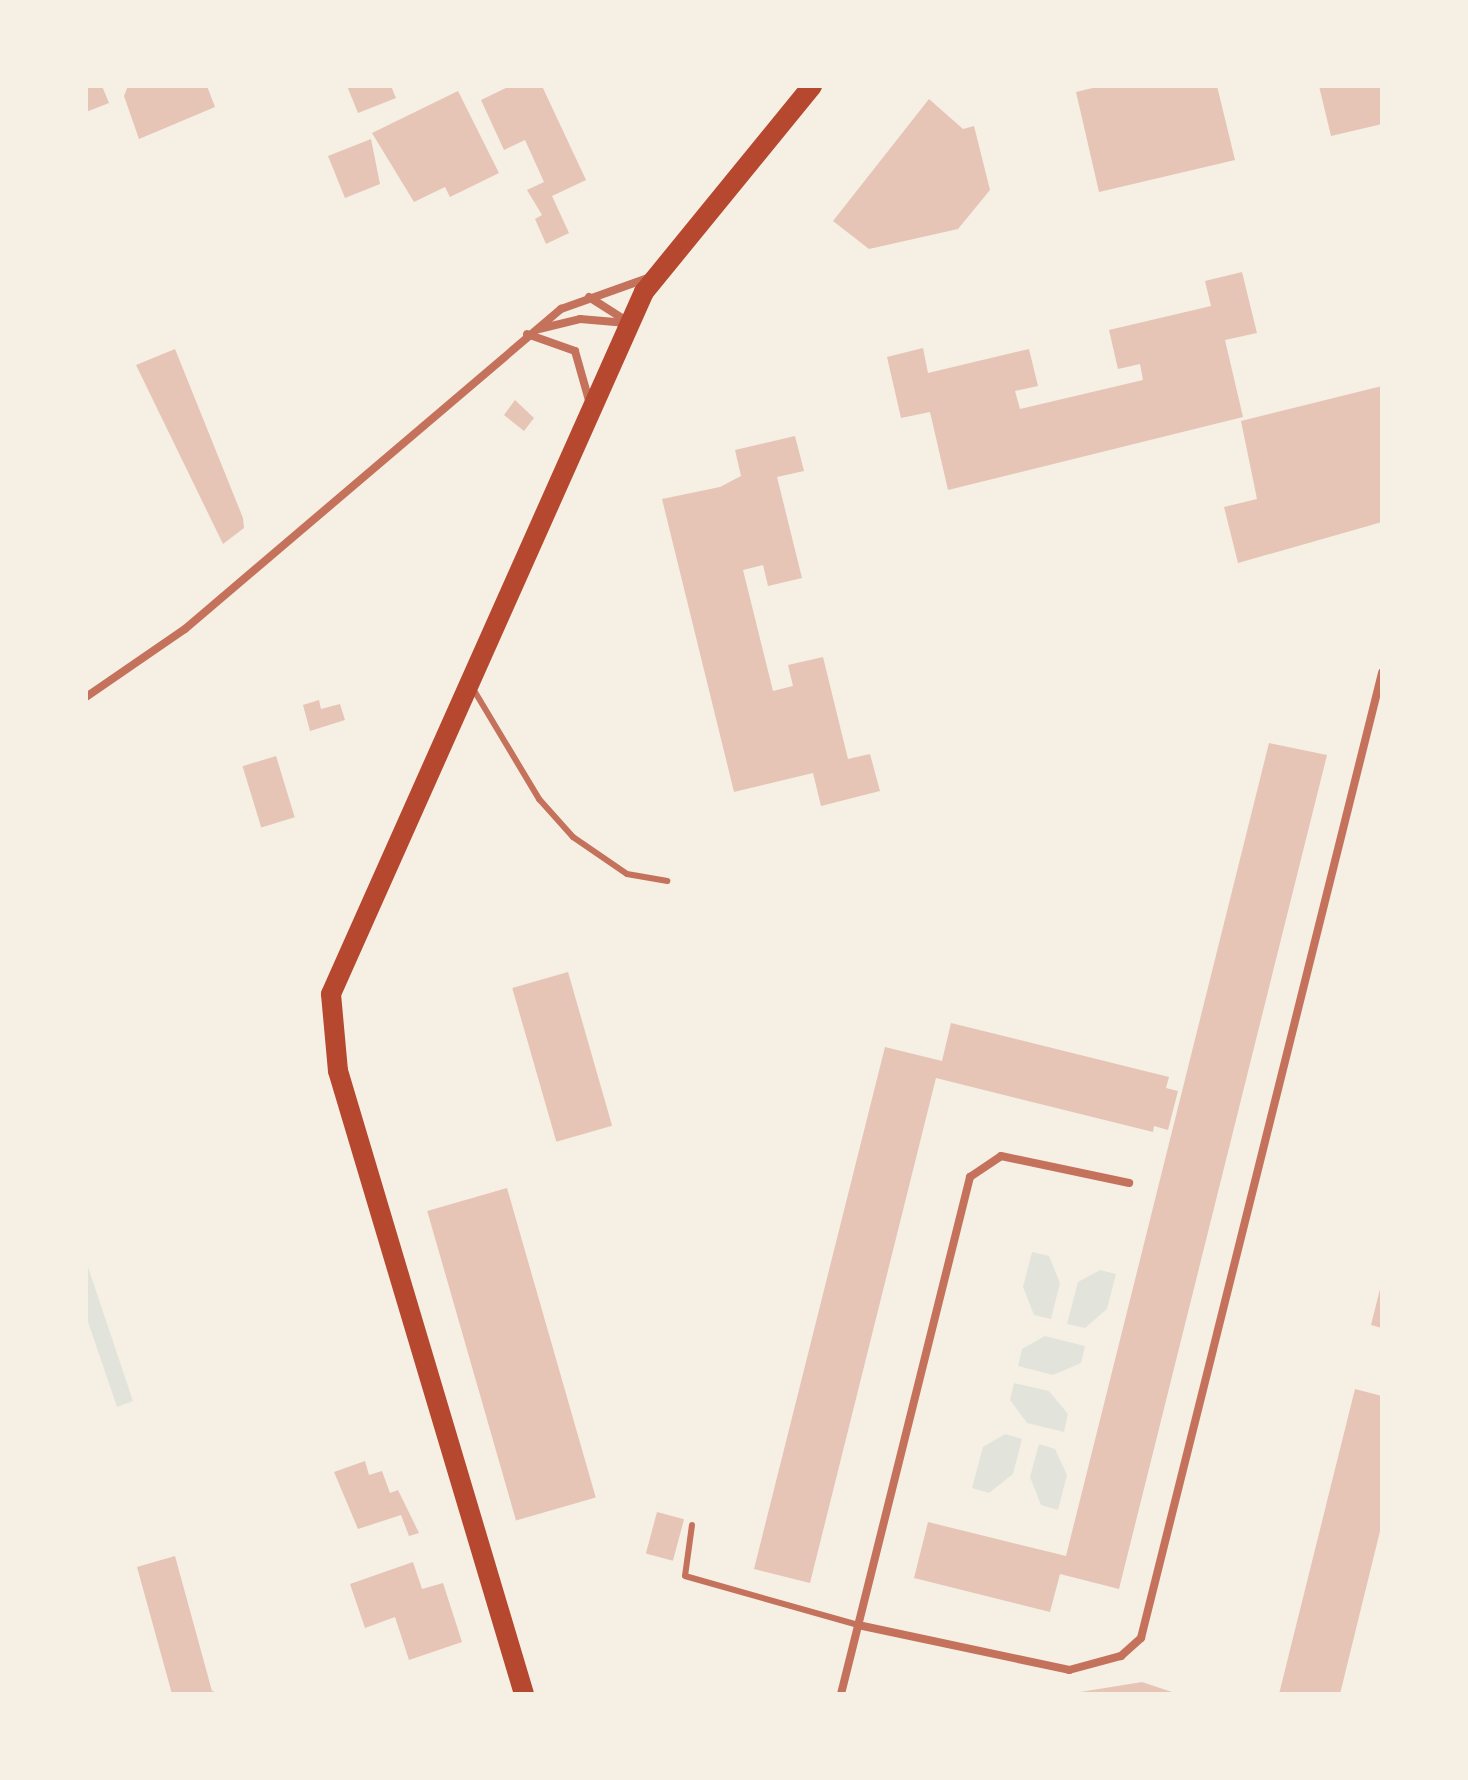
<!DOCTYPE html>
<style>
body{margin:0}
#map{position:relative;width:1468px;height:1780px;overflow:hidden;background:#f6efe4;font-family:Mulish,sans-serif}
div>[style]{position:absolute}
.green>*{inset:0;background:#e2e4dc}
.building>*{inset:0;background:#e6c5b7;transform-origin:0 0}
.service>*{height:6px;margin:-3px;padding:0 3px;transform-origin:3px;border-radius:3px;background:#c5725c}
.minor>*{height:8px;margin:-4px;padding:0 4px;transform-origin:4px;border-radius:4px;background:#c5725c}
.primary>*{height:20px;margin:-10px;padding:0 10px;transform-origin:10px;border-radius:10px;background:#b5482f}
span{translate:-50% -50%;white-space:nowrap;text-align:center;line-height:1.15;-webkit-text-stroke:8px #f6efe4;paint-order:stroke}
.frame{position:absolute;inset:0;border:88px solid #f6efe4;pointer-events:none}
</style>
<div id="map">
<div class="green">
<i style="clip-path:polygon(1032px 1252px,1049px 1256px,1060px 1283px,1051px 1319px,1034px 1315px,1023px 1287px)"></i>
<i style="clip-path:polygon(86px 1261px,133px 1401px,117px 1407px,86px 1316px)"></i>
<i style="clip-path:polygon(1100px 1270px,1116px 1274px,1107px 1309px,1085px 1328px,1067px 1324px,1078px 1282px)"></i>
<i style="clip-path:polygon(1045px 1336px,1085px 1346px,1081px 1363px,1053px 1375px,1018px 1366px,1022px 1349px)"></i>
<i style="clip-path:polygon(1014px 1383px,1049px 1391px,1068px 1414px,1064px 1432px,1027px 1423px,1010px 1400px)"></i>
<i style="clip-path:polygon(1005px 1434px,1022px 1439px,1013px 1474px,989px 1493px,972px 1488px,983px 1447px)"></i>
<i style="clip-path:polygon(1039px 1444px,1055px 1449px,1067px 1475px,1058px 1510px,1041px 1505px,1030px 1477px)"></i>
</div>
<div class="building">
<i style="clip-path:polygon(86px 86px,102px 86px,109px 103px,86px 112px)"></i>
<i style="clip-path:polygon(128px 86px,207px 86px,215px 107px,139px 139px,124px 96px)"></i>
<i style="clip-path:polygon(347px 86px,391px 86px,396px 98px,358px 113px)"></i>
<i style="clip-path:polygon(510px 86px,542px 86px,586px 180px,552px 196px,569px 233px,546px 244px,535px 219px,542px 215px,527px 190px,544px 182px,525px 140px,504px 150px,481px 100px)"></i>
<i style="clip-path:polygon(1101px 86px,1217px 86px,1235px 160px,1099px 192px,1076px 92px)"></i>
<i style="clip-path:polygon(1319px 86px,1382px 86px,1382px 124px,1331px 136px)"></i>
<i style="clip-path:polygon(458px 91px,499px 173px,450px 197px,445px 187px,414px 202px,372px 133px)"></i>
<i style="clip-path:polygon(929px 99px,963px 129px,974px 126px,990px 190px,958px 229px,869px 249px,833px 221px)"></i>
<i style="clip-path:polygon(371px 139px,380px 184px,345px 198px,328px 156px)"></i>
<i style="clip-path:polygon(1242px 272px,1257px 333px,1225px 340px,1243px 417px,948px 490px,930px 412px,901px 418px,887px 357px,923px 348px,928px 373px,1029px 349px,1038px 386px,1015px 391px,1020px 409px,1143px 380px,1140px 364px,1118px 369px,1109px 330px,1211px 306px,1205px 281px)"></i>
<i style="clip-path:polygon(175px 349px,243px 518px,244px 528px,223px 544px,136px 365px)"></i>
<i style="clip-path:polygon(1382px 386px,1382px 522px,1238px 563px,1224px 507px,1257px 499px,1241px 421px)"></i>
<i style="clip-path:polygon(515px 400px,534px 418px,524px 431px,504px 415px)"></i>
<i style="clip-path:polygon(795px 436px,804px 471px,777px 477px,802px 578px,768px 586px,763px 565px,743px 570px,773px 691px,793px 686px,788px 665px,823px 657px,848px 759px,870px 754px,880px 791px,821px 806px,813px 773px,734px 792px,662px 499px,720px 487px,741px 476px,735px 450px)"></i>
<i style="clip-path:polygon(319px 700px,321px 709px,340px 704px,345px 720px,310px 731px,303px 705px)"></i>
<i style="clip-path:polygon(1269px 743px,1327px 755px,1119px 1589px,1060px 1574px,1050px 1612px,914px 1578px,928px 1522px,1066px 1556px)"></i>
<i style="left:276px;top:756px;width:64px;height:35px;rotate:73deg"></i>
<i style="left:568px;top:972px;width:160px;height:58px;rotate:74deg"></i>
<i style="clip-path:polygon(951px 1023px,1169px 1077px,1166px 1088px,1178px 1091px,1168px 1130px,1154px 1126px,1153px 1132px,936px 1078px,810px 1583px,754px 1569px,885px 1047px,942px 1061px)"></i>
<i style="left:507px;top:1188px;width:322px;height:83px;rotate:74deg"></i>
<i style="clip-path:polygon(1381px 1285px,1382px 1285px,1382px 1328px,1371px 1325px)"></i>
<i style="clip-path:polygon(1355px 1389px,1382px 1396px,1382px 1523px,1340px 1694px,1279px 1694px)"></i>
<i style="clip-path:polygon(365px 1461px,369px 1475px,382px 1471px,390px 1493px,398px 1490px,419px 1533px,409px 1536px,401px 1515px,358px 1529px,334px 1472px)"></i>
<i style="left:657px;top:1512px;width:28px;height:43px;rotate:15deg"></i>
<i style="clip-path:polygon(175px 1556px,212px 1691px,222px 1694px,172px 1694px,137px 1567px)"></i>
<i style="clip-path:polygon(413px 1562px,422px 1589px,443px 1583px,462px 1642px,409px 1660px,395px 1617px,365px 1628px,350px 1584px)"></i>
<i style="clip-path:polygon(1142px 1682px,1178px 1694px,1081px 1694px,1080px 1692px)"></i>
</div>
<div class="service">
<i style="left:472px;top:687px;width:131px;rotate:59.1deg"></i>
<i style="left:539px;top:799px;width:51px;rotate:48.2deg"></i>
<i style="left:573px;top:837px;width:65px;rotate:34.4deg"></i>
<i style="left:627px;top:874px;width:41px;rotate:9.9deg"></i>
<i style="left:692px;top:1525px;width:51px;rotate:97.8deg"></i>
<i style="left:685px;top:1576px;width:180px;rotate:15.8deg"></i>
</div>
<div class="minor">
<i style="left:589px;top:297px;width:49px;rotate:32.4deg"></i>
<i style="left:539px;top:329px;width:42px;rotate:-13.7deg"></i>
<i style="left:580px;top:319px;width:47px;rotate:4.9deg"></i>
<i style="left:527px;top:334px;width:51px;rotate:19.5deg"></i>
<i style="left:575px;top:351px;width:55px;rotate:74.2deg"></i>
<i style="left:86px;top:697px;width:120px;rotate:-34.5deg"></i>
<i style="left:185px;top:629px;width:494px;rotate:-40.4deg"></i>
<i style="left:561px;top:309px;width:92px;rotate:-19.6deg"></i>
<i style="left:858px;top:1625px;width:216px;rotate:12deg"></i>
<i style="left:1069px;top:1670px;width:54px;rotate:-15.1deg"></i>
<i style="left:1121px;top:1656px;width:27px;rotate:-42deg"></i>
<i style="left:1141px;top:1638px;width:995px;rotate:-75.98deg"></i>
<i style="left:841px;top:1694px;width:533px;rotate:-75.99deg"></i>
<i style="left:970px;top:1177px;width:37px;rotate:-34deg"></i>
<i style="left:1001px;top:1156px;width:131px;rotate:11.9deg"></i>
</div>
<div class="primary">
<i style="left:524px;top:1694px;width:650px;rotate:-106.62deg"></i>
<i style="left:338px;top:1071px;width:77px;rotate:-95.2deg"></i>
<i style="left:331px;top:994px;width:769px;rotate:-65.97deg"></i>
<i style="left:644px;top:292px;width:266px;rotate:-50.8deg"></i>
</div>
<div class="frame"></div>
</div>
